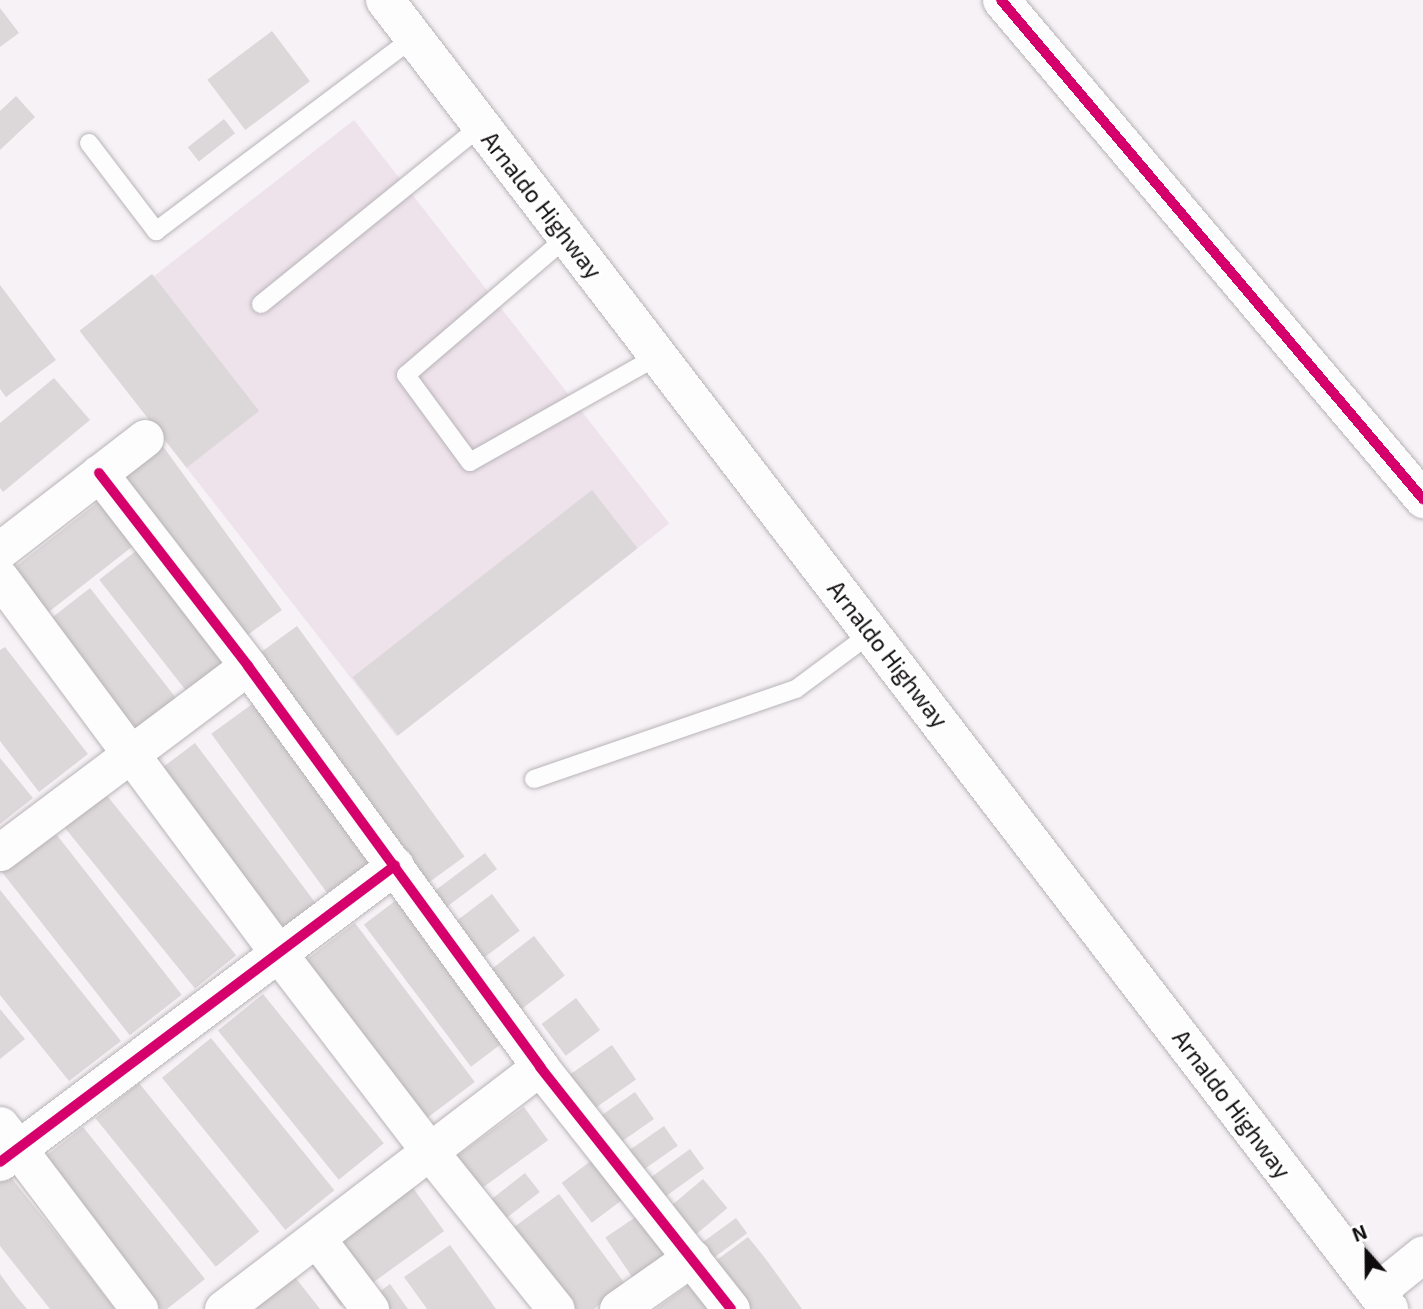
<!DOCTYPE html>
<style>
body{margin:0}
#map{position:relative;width:1423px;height:1309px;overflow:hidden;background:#f7f2f6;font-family:"Exo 2",sans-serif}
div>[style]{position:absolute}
.built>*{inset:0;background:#eee2eb;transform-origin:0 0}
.building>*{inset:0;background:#dcd7d9;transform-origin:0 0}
.roads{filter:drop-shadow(0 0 2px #b8b4b7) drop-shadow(0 0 2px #b8b4b7)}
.service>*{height:18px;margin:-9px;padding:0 9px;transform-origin:9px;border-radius:9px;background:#fefdfe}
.minor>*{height:37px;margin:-18.5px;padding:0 18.5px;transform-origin:18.5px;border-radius:18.5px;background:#fefdfe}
.secondary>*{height:38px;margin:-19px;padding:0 19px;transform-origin:19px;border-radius:19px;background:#fefdfe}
.cycleway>*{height:10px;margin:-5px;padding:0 5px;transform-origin:5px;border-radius:5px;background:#d6006c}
span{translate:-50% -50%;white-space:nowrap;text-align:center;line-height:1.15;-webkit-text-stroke:5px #fff;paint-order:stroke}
.street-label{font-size:23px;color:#0f0c0e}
.north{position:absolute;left:1332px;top:1218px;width:70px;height:70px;-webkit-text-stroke:5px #fff;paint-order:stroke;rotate:339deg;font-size:19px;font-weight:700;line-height:28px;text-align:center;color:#0f0c0e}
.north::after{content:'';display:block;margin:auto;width:24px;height:32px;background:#0f0c0e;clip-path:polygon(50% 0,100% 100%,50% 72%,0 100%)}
</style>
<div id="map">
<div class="built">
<i style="left:354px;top:120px;width:512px;height:346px;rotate:52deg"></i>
</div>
<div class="building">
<i style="clip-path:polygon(0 8px,19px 33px,0 47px)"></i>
<i style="left:272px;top:31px;width:63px;height:81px;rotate:53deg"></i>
<i style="clip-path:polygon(16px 96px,35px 117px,0 150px,0 111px)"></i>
<i style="left:224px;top:119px;width:18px;height:46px;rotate:52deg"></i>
<i style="left:152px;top:274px;width:174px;height:92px;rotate:52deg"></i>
<i style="clip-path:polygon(0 285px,56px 360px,6px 397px,0 389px)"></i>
<i style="clip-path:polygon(54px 378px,90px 420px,3px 492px,0 488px,0 423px)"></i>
<i style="left:162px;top:445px;width:204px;height:56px;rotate:54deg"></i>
<i style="left:592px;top:490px;width:74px;height:304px;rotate:52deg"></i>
<i style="left:106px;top:496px;width:56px;height:128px;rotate:52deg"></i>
<i style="left:141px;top:547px;width:150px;height:53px;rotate:52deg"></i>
<i style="left:90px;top:588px;width:145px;height:56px;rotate:52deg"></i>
<i style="left:297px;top:626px;width:285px;height:57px;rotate:54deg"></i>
<i style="clip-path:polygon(5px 647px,88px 754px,39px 792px,0 741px,0 650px)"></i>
<i style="left:255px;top:702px;width:197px;height:54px;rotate:54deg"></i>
<i style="left:195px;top:743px;width:201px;height:54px;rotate:53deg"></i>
<i style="clip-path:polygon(0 758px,33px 798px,0 824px)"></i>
<i style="left:104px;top:792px;width:210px;height:53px;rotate:51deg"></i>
<i style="left:53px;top:830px;width:209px;height:66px;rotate:52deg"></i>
<i style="left:485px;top:853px;width:20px;height:76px;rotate:53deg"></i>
<i style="clip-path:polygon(0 890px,121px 1041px,69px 1081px,0 995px)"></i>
<i style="left:492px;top:894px;width:46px;height:58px;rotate:53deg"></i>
<i style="left:403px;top:895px;width:178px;height:49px;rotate:53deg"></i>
<i style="left:355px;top:923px;width:199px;height:71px;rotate:53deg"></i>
<i style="left:534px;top:936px;width:50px;height:63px;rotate:52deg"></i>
<i style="left:263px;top:994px;width:192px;height:58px;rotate:51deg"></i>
<i style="left:576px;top:998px;width:40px;height:43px;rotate:53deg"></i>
<i style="clip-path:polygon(0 1009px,25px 1039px,0 1059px)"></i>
<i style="left:211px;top:1038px;width:196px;height:63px;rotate:51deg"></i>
<i style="left:612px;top:1045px;width:42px;height:53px;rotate:55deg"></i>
<i style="left:139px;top:1083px;width:191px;height:56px;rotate:51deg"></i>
<i style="left:635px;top:1092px;width:33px;height:42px;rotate:55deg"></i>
<i style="left:524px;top:1107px;width:41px;height:90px;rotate:54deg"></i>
<i style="left:664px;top:1126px;width:24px;height:42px;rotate:55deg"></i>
<i style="clip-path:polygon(83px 1127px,205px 1279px,167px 1309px,148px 1309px,33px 1166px)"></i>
<i style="left:690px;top:1149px;width:24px;height:55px;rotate:54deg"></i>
<i style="left:600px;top:1154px;width:50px;height:48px;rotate:53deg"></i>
<i style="left:525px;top:1173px;width:24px;height:46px;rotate:52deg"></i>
<i style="clip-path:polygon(9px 1175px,85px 1270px,115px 1309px,50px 1309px,0 1246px,0 1182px)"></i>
<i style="left:703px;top:1179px;width:38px;height:49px;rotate:50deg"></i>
<i style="left:413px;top:1188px;width:53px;height:128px;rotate:54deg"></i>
<i style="clip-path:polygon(559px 1194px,626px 1285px,594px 1309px,569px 1309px,510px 1230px)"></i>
<i style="left:646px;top:1210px;width:50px;height:49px;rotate:56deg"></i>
<i style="left:736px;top:1218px;width:19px;height:49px;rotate:54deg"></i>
<i style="clip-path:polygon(748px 1237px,765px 1258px,802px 1309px,743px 1309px,710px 1265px)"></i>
<i style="clip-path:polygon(450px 1245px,476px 1281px,496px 1309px,427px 1309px,404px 1277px)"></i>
<i style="clip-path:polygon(291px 1272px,320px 1309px,241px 1309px)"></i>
<i style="clip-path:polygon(0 1274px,16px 1296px,27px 1309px,0 1309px)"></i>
<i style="clip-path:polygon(697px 1279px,720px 1309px,656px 1309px)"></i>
<i style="clip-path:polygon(390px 1284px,408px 1309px,356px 1309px)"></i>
</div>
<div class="roads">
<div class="service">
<i style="left:89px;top:143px;width:111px;rotate:52.7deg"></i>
<i style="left:156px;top:231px;width:323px;rotate:-36.9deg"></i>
<i style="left:567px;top:237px;width:212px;rotate:139.4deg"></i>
<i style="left:406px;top:375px;width:108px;rotate:53.7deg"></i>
<i style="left:470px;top:462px;width:216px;rotate:-29.4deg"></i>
<i style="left:261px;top:304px;width:283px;rotate:-39deg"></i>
<i style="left:534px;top:779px;width:277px;rotate:-19deg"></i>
<i style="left:796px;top:689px;width:94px;rotate:-36.7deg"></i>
</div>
<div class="minor">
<i style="left:1001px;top:0;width:654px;rotate:49.78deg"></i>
<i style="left:99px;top:473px;width:244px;rotate:52.3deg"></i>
<i style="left:248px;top:666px;width:496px;rotate:53.9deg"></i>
<i style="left:540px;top:1067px;width:308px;rotate:51.7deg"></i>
<i style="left:0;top:550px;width:183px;rotate:-37.7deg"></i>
<i style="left:0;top:578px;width:467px;rotate:53.4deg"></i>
<i style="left:278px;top:953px;width:250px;rotate:52.6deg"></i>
<i style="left:430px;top:1152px;width:201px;rotate:51.3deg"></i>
<i style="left:0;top:852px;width:310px;rotate:-36.9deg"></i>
<i style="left:0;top:1125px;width:231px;rotate:52.9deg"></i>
<i style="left:0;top:1162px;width:494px;rotate:-36.9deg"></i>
<i style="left:317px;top:1239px;width:88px;rotate:52.9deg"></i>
<i style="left:1376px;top:1292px;width:60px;rotate:-39deg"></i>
<i style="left:223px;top:1309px;width:399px;rotate:-37.4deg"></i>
<i style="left:618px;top:1309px;width:90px;rotate:-35.1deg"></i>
</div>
<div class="secondary">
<i style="left:385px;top:0;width:1650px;rotate:52.51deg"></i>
</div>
</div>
<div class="cycleway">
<i style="left:1001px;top:0;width:654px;rotate:49.78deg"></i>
<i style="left:99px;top:473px;width:244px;rotate:52.3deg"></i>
<i style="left:248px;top:666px;width:496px;rotate:53.9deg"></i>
<i style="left:540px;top:1067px;width:308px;rotate:51.7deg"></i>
<i style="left:0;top:1162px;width:494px;rotate:-36.9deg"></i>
</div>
<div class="street-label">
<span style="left:542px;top:205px;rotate:52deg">Arnaldo Highway</span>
<span style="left:888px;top:654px;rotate:52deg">Arnaldo Highway</span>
<span style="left:1232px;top:1104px;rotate:53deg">Arnaldo Highway</span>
</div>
<div class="north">N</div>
</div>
